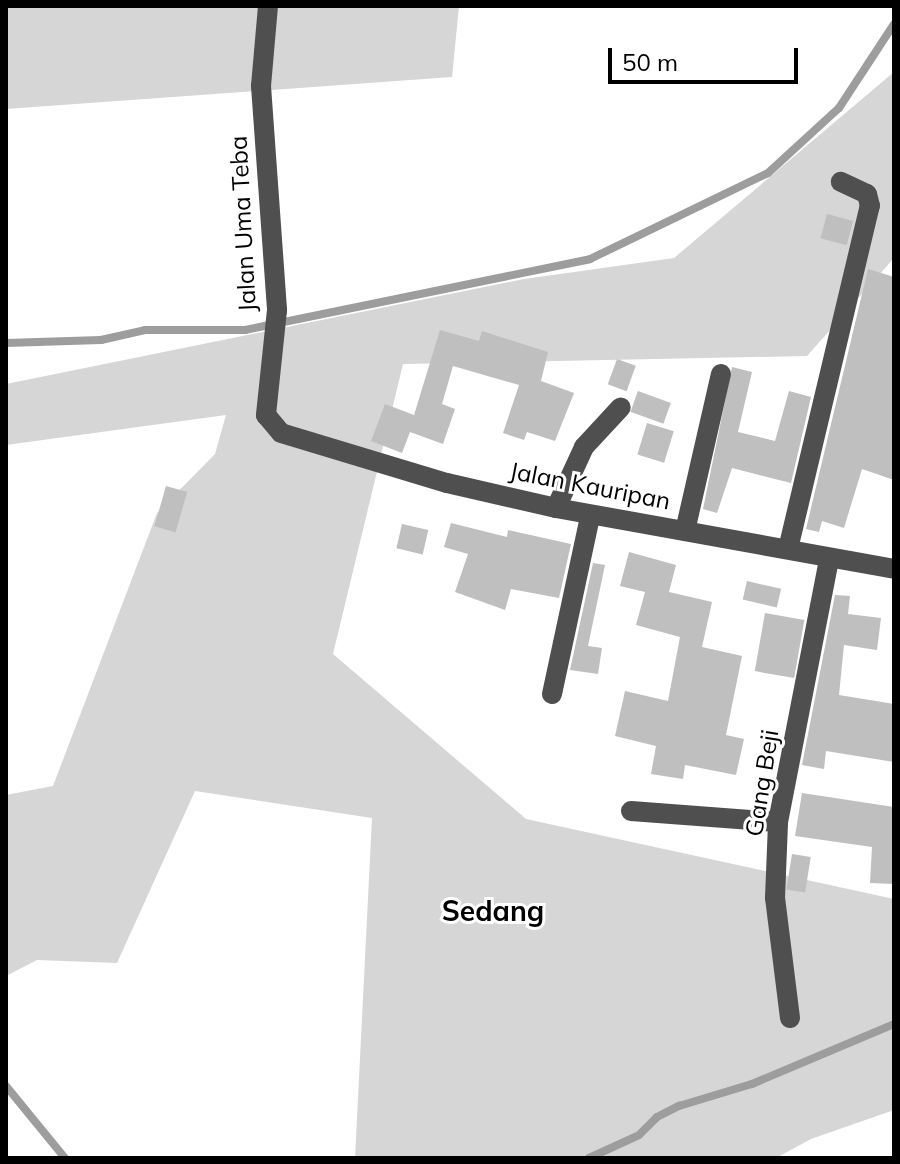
<!DOCTYPE html>
<style>
body{margin:0}
#map{position:relative;width:900px;height:1164px;overflow:hidden;background:#fff;font-family:Mulish,sans-serif}
div>[style]{position:absolute}
.green>*{inset:0;background:#d6d6d6}
.stream>*{height:8px;margin:-4px;padding:0 4px;transform-origin:4px;border-radius:4px;background:#9d9d9d}
.building>*{inset:0;background:#bfbfbf;transform-origin:0 0}
.minor>*{height:20px;margin:-10px;padding:0 10px;transform-origin:10px;border-radius:10px;background:#4f4f4f}
span{translate:-50% -50%;white-space:nowrap;text-align:center;line-height:1.15;-webkit-text-stroke:6px #fff;paint-order:stroke}
.street-label{font-size:24px;color:#000}
.quarter-label{font-size:28px;color:#000;font-weight:700}
.frame{position:absolute;inset:0;border:8px solid #000;pointer-events:none}
.scale{position:absolute;left:608px;top:48px;width:190px;height:36px;box-sizing:border-box;border:4px solid #000;border-top:0;padding-left:10px;font-size:24px;line-height:28px;white-space:nowrap;color:#000;-webkit-text-stroke:6px #fff;paint-order:stroke}
</style>
<div id="map">
<div class="green">
<i style="clip-path:polygon(6px 6px,459px 6px,452px 77px,6px 109px)"></i>
<i style="clip-path:polygon(894px 72px,894px 258px,807px 356px,403px 364px,333px 654px,526px 819px,894px 899px,894px 1110px,811px 1139px,776px 1158px,355px 1158px,372px 818px,195px 791px,117px 963px,37px 960px,6px 976px,6px 795px,53px 786px,157px 513px,215px 454px,226px 415px,6px 445px,6px 384px,524px 279px,674px 258px)"></i>
</div>
<div class="stream">
<i style="left:6px;top:343px;width:95px;rotate:-1.8deg"></i>
<i style="left:101px;top:340px;width:45px;rotate:-12.8deg"></i>
<i style="left:145px;top:330px;width:100px"></i>
<i style="left:245px;top:330px;width:352px;rotate:-11.6deg"></i>
<i style="left:590px;top:259px;width:198px;rotate:-25.8deg"></i>
<i style="left:768px;top:173px;width:96px;rotate:-42.5deg"></i>
<i style="left:839px;top:108px;width:100px;rotate:-56.8deg"></i>
<i style="left:6px;top:1086px;width:93px;rotate:50.7deg"></i>
<i style="left:589px;top:1158px;width:55px;rotate:-24.7deg"></i>
<i style="left:639px;top:1135px;width:25px;rotate:-45deg"></i>
<i style="left:657px;top:1117px;width:25px;rotate:-27deg"></i>
<i style="left:679px;top:1106px;width:76px;rotate:-16.8deg"></i>
<i style="left:752px;top:1084px;width:154px;rotate:-22.9deg"></i>
</div>
<div class="building">
<i style="left:827px;top:214px;width:27px;height:25px;rotate:15deg"></i>
<i style="clip-path:polygon(868px 269px,894px 277px,894px 480px,862px 469px,844px 528px,822px 521px,819px 532px,806px 529px)"></i>
<i style="clip-path:polygon(440px 330px,479px 341px,482px 331px,548px 352px,541px 381px,574px 393px,555px 441px,527px 432px,524px 440px,503px 433px,519px 385px,453px 366px,442px 404px,455px 409px,443px 444px,410px 432px,402px 453px,371px 441px,385px 404px,414px 415px)"></i>
<i style="left:617px;top:359px;width:20px;height:27px;rotate:20deg"></i>
<i style="clip-path:polygon(732px 367px,752px 372px,738px 432px,775px 441px,789px 391px,811px 397px,791px 483px,732px 468px,717px 513px,703px 509px)"></i>
<i style="left:638px;top:391px;width:35px;height:22px;rotate:20deg"></i>
<i style="left:647px;top:423px;width:28px;height:33px;rotate:17deg"></i>
<i style="left:166px;top:486px;width:22px;height:42px;rotate:16deg"></i>
<i style="clip-path:polygon(451px 523px,507px 537px,508px 530px,571px 544px,559px 598px,511px 589px,505px 610px,455px 592px,468px 554px,444px 547px)"></i>
<i style="left:402px;top:524px;width:27px;height:25px;rotate:13deg"></i>
<i style="clip-path:polygon(629px 552px,676px 565px,669px 592px,712px 602px,702px 647px,742px 656px,726px 735px,744px 739px,736px 775px,685px 765px,683px 779px,651px 774px,656px 746px,615px 736px,625px 691px,668px 701px,680px 637px,636px 625px,645px 592px,620px 586px)"></i>
<i style="clip-path:polygon(593px 563px,605px 565px,588px 646px,602px 648px,598px 674px,570px 670px)"></i>
<i style="left:747px;top:581px;width:35px;height:19px;rotate:13deg"></i>
<i style="clip-path:polygon(835px 595px,850px 596px,848px 614px,881px 618px,877px 650px,844px 645px,839px 695px,894px 704px,894px 762px,826px 751px,824px 769px,802px 765px)"></i>
<i style="left:765px;top:613px;width:40px;height:59px;rotate:10deg"></i>
<i style="clip-path:polygon(802px 793px,894px 807px,894px 884px,870px 883px,872px 847px,795px 836px)"></i>
<i style="left:792px;top:854px;width:19px;height:36px;rotate:9deg"></i>
</div>
<div class="minor">
<i style="left:268px;top:6px;width:80px;rotate:95deg"></i>
<i style="left:261px;top:86px;width:225px;rotate:85.9deg"></i>
<i style="left:277px;top:310px;width:106px;rotate:96deg"></i>
<i style="left:266px;top:415px;width:23px;rotate:50deg"></i>
<i style="left:281px;top:433px;width:173px;rotate:16.8deg"></i>
<i style="left:447px;top:483px;width:112px;rotate:12.9deg"></i>
<i style="left:556px;top:508px;width:343px;rotate:10.2deg"></i>
<i style="left:556px;top:508px;width:67px;rotate:-65.3deg"></i>
<i style="left:584px;top:447px;width:54px;rotate:-47.2deg"></i>
<i style="left:685px;top:531px;width:161px;rotate:-77.1deg"></i>
<i style="left:788px;top:549px;width:353px;rotate:-76.6deg"></i>
<i style="left:870px;top:206px;width:12px;rotate:-104deg"></i>
<i style="left:867px;top:194px;width:29px;rotate:-155deg"></i>
<i style="left:552px;top:694px;width:182px;rotate:-77.9deg"></i>
<i style="left:631px;top:811px;width:147px;rotate:4.3deg"></i>
<i style="left:790px;top:1018px;width:121px;rotate:-97.1deg"></i>
<i style="left:775px;top:898px;width:76px;rotate:-87.7deg"></i>
<i style="left:778px;top:822px;width:268px;rotate:-79deg"></i>
</div>
<div class="street-label">
<span style="left:243px;top:224px;rotate:-93deg">Jalan Uma Teba</span>
<span style="left:590px;top:486px;rotate:11deg">Jalan Kauripan</span>
<span style="left:762px;top:783px;rotate:-81deg">Gang Beji</span>
</div>
<div class="quarter-label">
<span style="left:493px;top:911px">Sedang</span>
</div>
<div class="frame"></div>
<div class="scale">50 m</div>
</div>
